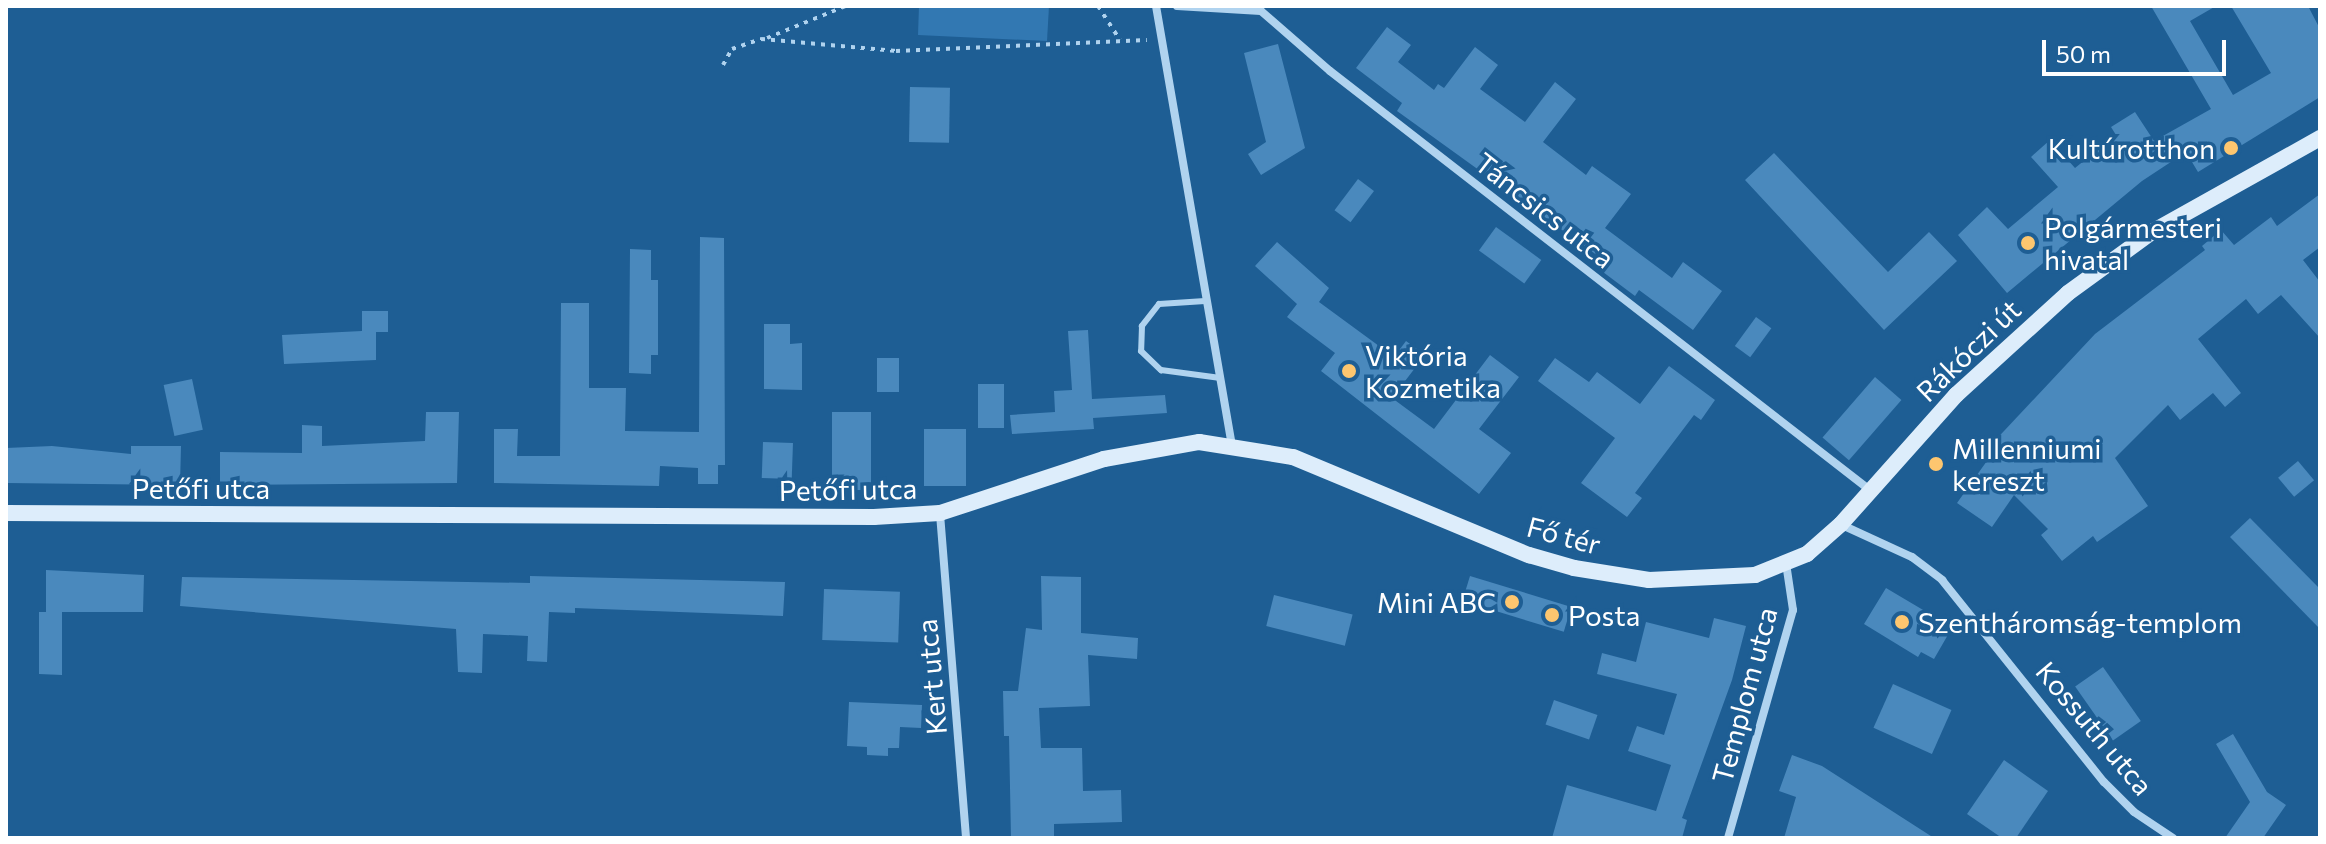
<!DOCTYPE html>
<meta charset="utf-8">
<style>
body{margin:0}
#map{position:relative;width:2326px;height:844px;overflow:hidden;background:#1e5e94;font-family:Commissioner,sans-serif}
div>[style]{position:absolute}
.green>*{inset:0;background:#3278b2}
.building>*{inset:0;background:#4a89bd;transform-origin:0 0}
.path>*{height:4px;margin-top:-2px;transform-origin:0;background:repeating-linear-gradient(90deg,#b0d3ef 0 4px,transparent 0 10px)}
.service>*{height:6px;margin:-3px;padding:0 3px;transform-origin:3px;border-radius:3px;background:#b0d3ef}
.minor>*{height:8px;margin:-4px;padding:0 4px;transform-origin:4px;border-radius:4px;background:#b0d3ef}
.secondary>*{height:16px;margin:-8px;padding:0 8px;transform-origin:8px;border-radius:8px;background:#ddedfb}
.dots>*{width:22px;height:22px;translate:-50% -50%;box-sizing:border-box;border:4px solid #1e5e94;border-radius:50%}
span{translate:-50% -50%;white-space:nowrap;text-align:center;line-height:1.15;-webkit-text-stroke:7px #1e5e94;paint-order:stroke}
.poi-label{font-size:28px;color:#fff}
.right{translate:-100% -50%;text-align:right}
.left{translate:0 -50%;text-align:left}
.street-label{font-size:28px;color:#fff}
.frame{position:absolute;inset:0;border:8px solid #fff;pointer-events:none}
.scale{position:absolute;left:2042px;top:40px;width:184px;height:36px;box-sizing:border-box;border:4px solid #fff;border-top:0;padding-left:10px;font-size:24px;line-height:28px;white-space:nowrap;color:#fff;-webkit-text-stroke:6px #1e5e94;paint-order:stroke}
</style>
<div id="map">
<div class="green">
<i style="clip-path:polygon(919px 6px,1049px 6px,1047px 41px,918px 35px)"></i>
</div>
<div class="building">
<i style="clip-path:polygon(2151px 6px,2216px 6px,2190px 21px,2233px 95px,2271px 73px,2231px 6px,2308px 6px,2320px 29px,2320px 97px,2198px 172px,2186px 152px,2142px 181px,2007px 293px,1958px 235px,1987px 207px,2008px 229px,2058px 187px,2031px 157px,2050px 140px,2075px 168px,2116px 135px,2111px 127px,2135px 112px,2154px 141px,2211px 109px)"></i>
<i style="clip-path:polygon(1387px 27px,1411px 45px,1398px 62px,1434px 90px,1438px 84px,1444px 88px,1475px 47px,1498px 65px,1480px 89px,1525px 122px,1555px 82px,1576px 99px,1543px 142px,1586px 175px,1592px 166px,1631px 194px,1605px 228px,1672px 278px,1683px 262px,1722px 291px,1693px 330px,1639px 290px,1635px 296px,1599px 269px,1605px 261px,1397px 111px,1402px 103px,1356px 68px)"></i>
<i style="clip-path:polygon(1278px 44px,1305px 148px,1261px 175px,1248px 154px,1266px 142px,1244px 53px)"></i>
<i style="left:910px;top:87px;width:40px;height:55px;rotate:1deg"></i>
<i style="clip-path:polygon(1774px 153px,1888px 272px,1929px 232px,1957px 261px,1884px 330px,1745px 180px)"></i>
<i style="left:1358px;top:179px;width:20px;height:39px;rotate:37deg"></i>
<i style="clip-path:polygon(2320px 194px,2320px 247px,2303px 260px,2320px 282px,2320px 338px,2281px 295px,2258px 314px,2246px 299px,2198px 339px,2241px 393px,2225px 407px,2213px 393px,2180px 420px,2168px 405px,2115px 458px,2148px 506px,2097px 542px,2093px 536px,2062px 561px,2041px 535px,2048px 529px,2014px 495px,1992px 527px,1957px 503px,1994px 451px,1989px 447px,2095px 334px,2205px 250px,2202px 246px,2221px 230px,2234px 245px,2271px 217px,2277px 226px)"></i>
<i style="left:1496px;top:227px;width:56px;height:29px;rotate:36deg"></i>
<i style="clip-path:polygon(700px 237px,724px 238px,725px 465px,718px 465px,718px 484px,698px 484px,698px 468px,660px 466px,659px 486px,494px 483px,494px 429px,518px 429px,517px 456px,560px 456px,561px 303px,589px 303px,589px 388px,626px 388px,625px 431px,699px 432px)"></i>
<i style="clip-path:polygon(1277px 242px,1329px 288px,1319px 302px,1394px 357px,1406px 341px,1425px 355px,1392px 398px,1434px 429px,1490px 355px,1519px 377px,1479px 429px,1511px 453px,1479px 494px,1321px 371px,1335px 353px,1287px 317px,1297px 304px,1255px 266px)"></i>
<i style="clip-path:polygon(630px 249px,651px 250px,651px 280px,658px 280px,658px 355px,651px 355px,651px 374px,629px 373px)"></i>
<i style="clip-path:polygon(362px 311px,388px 311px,388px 332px,376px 332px,376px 360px,284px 364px,282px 335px,362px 331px)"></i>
<i style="left:1756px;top:317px;width:19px;height:36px;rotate:36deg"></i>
<i style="clip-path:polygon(764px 324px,790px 324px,790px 344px,802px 343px,802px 390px,764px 389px)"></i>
<i style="clip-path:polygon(1088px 330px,1092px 399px,1165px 395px,1167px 413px,1093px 418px,1094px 429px,1012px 434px,1010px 415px,1055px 412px,1054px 391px,1072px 390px,1068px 331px)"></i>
<i style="left:877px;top:358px;width:22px;height:34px"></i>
<i style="clip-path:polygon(1555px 358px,1589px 382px,1597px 372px,1640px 404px,1669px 366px,1715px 400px,1701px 420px,1694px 415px,1635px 493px,1642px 498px,1627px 517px,1581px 483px,1615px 438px,1538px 381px)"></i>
<i style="left:1875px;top:377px;width:35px;height:80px;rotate:41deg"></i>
<i style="left:192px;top:379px;width:52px;height:29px;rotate:78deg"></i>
<i style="left:978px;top:384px;width:26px;height:44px"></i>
<i style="clip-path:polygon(426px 412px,459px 412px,457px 483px,220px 485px,220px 452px,302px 453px,302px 425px,322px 426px,322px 446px,425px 441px)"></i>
<i style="left:832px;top:412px;width:39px;height:78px"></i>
<i style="left:924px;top:429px;width:42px;height:57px"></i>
<i style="left:763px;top:442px;width:30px;height:36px;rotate:2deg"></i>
<i style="clip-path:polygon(52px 446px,131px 454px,131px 446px,181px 446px,180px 485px,6px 483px,6px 448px)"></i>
<i style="left:2298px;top:461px;width:25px;height:26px;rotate:50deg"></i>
<i style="clip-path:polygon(2250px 518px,2320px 589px,2320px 629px,2230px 537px)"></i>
<i style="clip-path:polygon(46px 570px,144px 575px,143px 612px,55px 612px,62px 612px,62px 675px,39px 674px,39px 612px,46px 612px)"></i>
<i style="clip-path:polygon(530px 576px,785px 582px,783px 616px,575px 608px,575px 613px,549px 612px,547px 662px,527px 661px,528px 636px,483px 634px,482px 673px,458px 672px,456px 629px,180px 606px,182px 577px,530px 583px)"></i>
<i style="clip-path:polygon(1041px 576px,1081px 577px,1081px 633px,1138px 638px,1137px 659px,1088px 655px,1090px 706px,1039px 708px,1041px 748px,1082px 748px,1083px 791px,1121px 790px,1122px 822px,1054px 824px,1054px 838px,1011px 838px,1009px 736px,1004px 736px,1003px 691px,1018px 691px,1026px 628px,1042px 630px)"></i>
<i style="left:1470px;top:576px;width:106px;height:26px;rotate:17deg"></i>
<i style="clip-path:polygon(1886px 588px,1940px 620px,1937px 625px,1949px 633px,1934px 659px,1921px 652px,1918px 657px,1864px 624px)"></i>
<i style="left:824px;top:589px;width:76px;height:51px;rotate:2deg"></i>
<i style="left:1274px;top:595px;width:81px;height:32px;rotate:14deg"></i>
<i style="clip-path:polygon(1714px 618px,1746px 626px,1732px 680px,1682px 818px,1687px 820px,1682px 838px,1552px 838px,1567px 785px,1656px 811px,1671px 765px,1628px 751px,1637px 726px,1664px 735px,1677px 694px,1597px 674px,1602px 653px,1636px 662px,1646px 622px,1709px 638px)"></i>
<i style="left:2103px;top:667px;width:66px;height:34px;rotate:55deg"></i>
<i style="left:1893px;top:684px;width:64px;height:48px;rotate:24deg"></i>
<i style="left:1554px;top:700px;width:46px;height:26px;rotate:19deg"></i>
<i style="clip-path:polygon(849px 702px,922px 705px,921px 728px,900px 727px,899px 748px,888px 748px,888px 756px,867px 755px,867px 747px,847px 746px)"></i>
<i style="clip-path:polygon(2233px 734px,2267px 792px,2286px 805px,2263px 838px,2225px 838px,2250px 802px,2216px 744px)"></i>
<i style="clip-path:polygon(1792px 755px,1822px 766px,1934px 838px,1784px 838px,1796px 797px,1779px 791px)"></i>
<i style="clip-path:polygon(2004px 760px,2048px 791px,2016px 838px,2002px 838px,1967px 814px)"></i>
</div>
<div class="path">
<i style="left:1098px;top:6px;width:40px;rotate:57.1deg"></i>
<i style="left:767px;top:38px;width:85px;rotate:-22.1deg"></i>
<i style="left:723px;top:65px;width:18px;rotate:-61deg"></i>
<i style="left:732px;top:49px;width:31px;rotate:-19deg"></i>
<i style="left:761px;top:39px;width:136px;rotate:5.1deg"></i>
<i style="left:896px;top:51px;width:251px;rotate:-2.5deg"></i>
</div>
<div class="service">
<i style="left:1205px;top:301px;width:46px;rotate:176.3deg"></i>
<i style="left:1159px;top:304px;width:28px;rotate:128deg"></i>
<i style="left:1142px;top:326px;width:25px;rotate:92deg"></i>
<i style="left:1141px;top:351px;width:28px;rotate:44deg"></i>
<i style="left:1161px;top:370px;width:60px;rotate:7.7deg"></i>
</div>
<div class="minor">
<i style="left:1156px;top:6px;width:448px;rotate:80.2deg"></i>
<i style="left:1177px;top:6px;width:84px;rotate:3.4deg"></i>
<i style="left:1261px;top:11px;width:91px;rotate:41deg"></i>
<i style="left:1330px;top:71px;width:685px;rotate:37.82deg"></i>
<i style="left:940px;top:514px;width:325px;rotate:85.4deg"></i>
<i style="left:1842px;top:525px;width:77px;rotate:24.6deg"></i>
<i style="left:1912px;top:557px;width:38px;rotate:37deg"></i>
<i style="left:1942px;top:580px;width:259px;rotate:51.3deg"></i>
<i style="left:2104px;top:782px;width:42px;rotate:45deg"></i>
<i style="left:2134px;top:812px;width:47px;rotate:33.7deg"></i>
<i style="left:1728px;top:838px;width:237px;rotate:-74.1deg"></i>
<i style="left:1793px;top:610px;width:48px;rotate:-98.5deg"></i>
</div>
<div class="secondary">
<i style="left:6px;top:513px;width:868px;rotate:0.26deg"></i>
<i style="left:874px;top:517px;width:66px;rotate:-3.5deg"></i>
<i style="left:940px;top:513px;width:173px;rotate:-18.2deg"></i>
<i style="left:1104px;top:459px;width:97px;rotate:-10.1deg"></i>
<i style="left:1199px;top:442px;width:95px;rotate:9.1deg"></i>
<i style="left:1293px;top:457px;width:256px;rotate:22.6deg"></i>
<i style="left:1529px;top:555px;width:47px;rotate:16.1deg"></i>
<i style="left:1574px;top:568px;width:76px;rotate:9.1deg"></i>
<i style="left:1649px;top:580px;width:106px;rotate:-2.7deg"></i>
<i style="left:1755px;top:575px;width:56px;rotate:-22deg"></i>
<i style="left:1807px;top:554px;width:45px;rotate:-41.4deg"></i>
<i style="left:1841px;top:524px;width:173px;rotate:-48.3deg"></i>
<i style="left:1956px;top:395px;width:151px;rotate:-42.3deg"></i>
<i style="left:2068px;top:293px;width:104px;rotate:-36deg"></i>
<i style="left:2152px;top:232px;width:193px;rotate:-29.2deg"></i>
</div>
<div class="dots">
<i style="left:2231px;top:148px;background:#fdc66f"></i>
<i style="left:2028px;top:243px;background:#fdc66f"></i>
<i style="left:1349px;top:371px;background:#fdc66f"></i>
<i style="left:1936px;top:464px;background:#fdc66f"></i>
<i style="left:1512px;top:602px;background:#fdc66f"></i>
<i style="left:1552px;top:615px;background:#fdc66f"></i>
<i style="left:1902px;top:622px;background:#fdc66f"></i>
</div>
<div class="poi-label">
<span class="right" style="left:2215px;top:148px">Kultúrotthon</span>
<span class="left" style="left:2044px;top:243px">Polgármesteri<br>hivatal</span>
<span class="left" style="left:1365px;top:371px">Viktória<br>Kozmetika</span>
<span class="left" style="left:1952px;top:464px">Millenniumi<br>kereszt</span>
<span class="right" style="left:1496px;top:602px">Mini ABC</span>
<span class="left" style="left:1568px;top:615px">Posta</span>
<span class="left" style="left:1918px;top:622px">Szentháromság-templom</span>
</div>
<div class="street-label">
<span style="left:1545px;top:210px;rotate:38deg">Táncsics utca</span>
<span style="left:1968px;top:350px;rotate:-44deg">Rákóczi út</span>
<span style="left:201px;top:488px">Petőfi utca</span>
<span style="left:848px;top:489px;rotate:-1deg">Petőfi utca</span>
<span style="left:1564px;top:535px;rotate:15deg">Fő tér</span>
<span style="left:931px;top:677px;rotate:-95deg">Kert utca</span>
<span style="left:1744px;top:695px;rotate:-75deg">Templom utca</span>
<span style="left:2095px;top:728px;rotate:50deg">Kossuth utca</span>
</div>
<div class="frame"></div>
<div class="scale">50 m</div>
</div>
